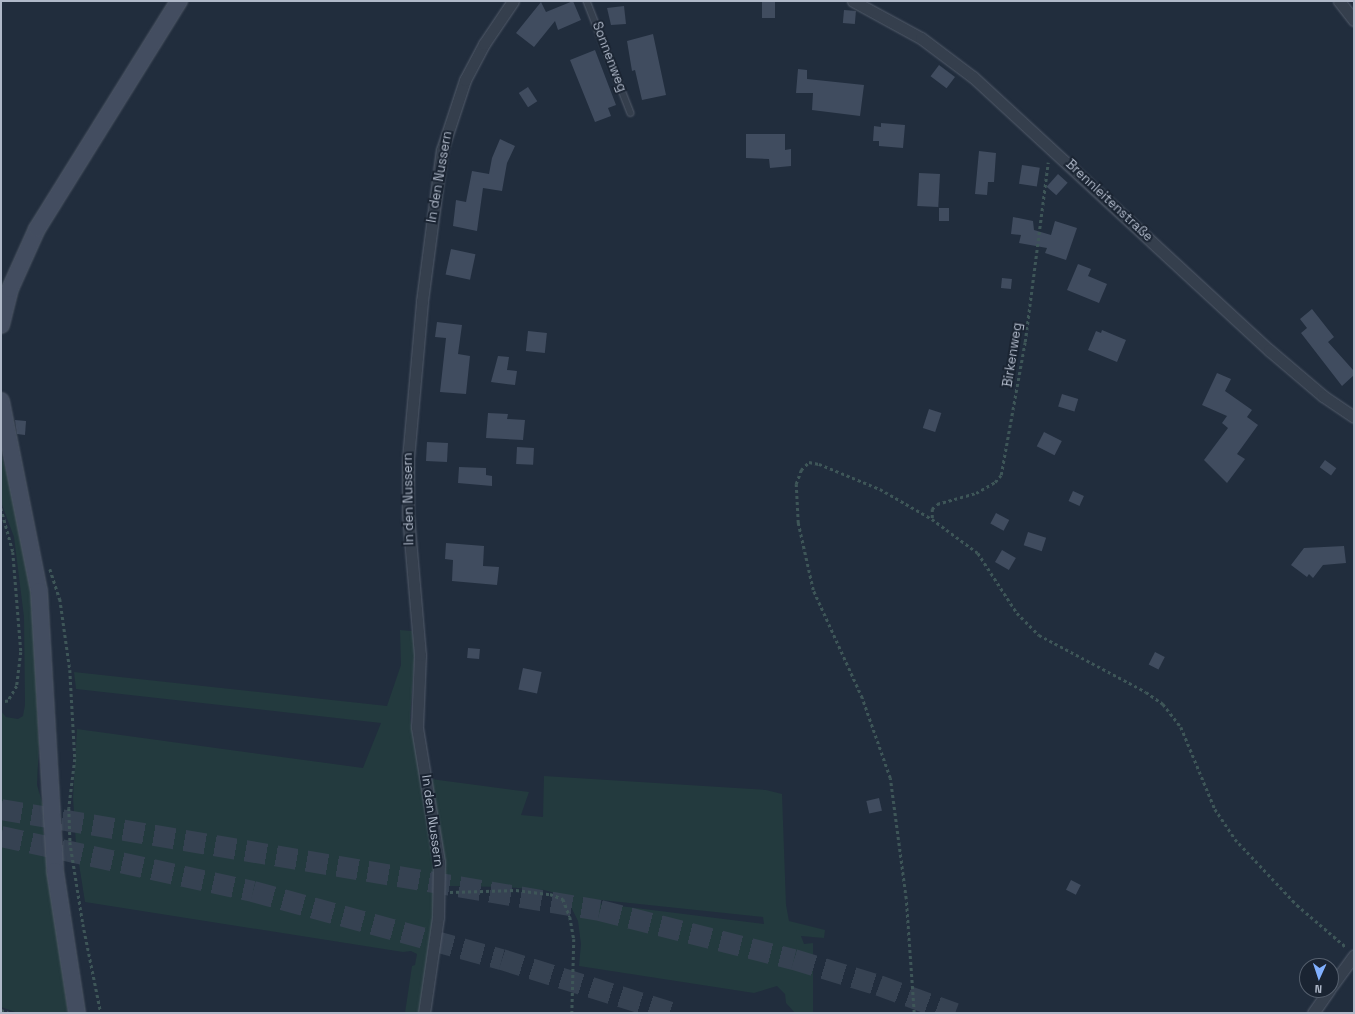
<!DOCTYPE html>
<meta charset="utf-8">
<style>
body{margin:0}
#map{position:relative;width:1355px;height:1014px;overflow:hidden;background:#212d3d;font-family:"Space Grotesk",sans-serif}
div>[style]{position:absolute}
.green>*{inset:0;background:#233a3e}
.building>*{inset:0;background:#404c5f;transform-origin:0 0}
.highway-tunnel>*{height:21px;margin-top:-10.5px;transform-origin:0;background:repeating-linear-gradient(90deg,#364252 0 21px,transparent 0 31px)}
.path>*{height:2.5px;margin-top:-1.25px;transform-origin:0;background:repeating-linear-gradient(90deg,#3e5658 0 3px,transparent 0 6px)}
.roads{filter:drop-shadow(0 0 1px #535c6b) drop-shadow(0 0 1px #535c6b)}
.lane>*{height:5.5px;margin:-2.75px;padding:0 2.75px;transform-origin:2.75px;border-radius:2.75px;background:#353f4d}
.street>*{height:11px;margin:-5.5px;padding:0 5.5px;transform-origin:5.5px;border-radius:5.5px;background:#353f4d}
.secondary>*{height:16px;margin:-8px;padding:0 8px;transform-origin:8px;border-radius:8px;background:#434d60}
span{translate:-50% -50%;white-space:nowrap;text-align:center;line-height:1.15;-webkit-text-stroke:4px #1a2432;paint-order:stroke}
.street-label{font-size:13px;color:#b0b9c9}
.frame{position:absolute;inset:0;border:2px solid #b0b9c9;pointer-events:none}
.north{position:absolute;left:1299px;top:958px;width:40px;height:40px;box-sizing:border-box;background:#1a2432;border:1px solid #56606e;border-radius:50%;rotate:183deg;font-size:11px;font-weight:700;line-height:16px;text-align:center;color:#b0b9c9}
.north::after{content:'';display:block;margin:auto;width:14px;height:18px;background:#80affe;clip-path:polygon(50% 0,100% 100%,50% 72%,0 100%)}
</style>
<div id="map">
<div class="green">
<i style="clip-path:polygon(1px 453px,18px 512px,32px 591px,39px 745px,37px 785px,43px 805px,40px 818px,42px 820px,68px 1013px,18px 1013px,1px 1007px,1px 711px,6px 717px,18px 719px,23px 716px,25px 705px,24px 617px,14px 537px,1px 502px)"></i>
<i style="clip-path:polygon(400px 630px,412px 631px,415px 652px,410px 719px,434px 854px,433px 917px,420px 1013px,405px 1013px,412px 966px,415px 965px,417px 954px,411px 951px,403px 952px,85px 902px,76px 845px,73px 797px,77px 729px,363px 768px,381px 723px,76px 689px,74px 672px,387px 706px,401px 665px)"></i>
<i style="clip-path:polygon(evenodd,544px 776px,766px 790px,782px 794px,786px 905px,789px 921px,825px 930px,824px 938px,801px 936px,804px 944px,813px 943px,813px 1012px,795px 1013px,786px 1003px,785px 994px,777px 986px,754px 993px,579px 966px,581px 944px,578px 921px,567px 899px,562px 895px,544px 890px,504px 887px,450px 886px,446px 880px,431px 779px,529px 792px,521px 815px,543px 817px,544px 776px,582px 898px,763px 917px,764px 924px,588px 902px,582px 898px)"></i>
</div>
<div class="building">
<i style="clip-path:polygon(573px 1px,581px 20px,558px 30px,555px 21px,534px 47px,516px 33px,541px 2px,546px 12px)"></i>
<i style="left:762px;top:1px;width:13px;height:17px"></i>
<i style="clip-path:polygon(624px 6px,626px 24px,611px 25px,607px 8px)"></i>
<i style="left:844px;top:10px;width:12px;height:13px;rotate:5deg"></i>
<i style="clip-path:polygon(653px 34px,666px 95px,642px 100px,635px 70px,632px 71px,627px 41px)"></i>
<i style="clip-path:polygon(595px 50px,616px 105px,608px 108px,611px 116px,595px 122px,570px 60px)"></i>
<i style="left:939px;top:65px;width:20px;height:14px;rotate:37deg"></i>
<i style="clip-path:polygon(798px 69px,807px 70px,807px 79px,864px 85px,860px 116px,812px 110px,813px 93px,796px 93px)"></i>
<i style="left:528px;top:87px;width:17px;height:11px;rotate:57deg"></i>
<i style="clip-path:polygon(881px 123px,905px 125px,903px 148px,879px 146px,879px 141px,873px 141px,874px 126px,881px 127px)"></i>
<i style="clip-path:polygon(746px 134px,785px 134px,785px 150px,791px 149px,791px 166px,770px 168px,769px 159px,746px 158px)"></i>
<i style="clip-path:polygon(500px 139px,515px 146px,507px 163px,502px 191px,483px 188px,477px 231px,453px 226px,456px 200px,466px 202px,472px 171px,489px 174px,492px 158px)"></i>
<i style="clip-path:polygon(979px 151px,996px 153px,994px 182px,988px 182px,987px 195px,975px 194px)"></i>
<i style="left:1022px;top:165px;width:18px;height:19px;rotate:9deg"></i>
<i style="left:919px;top:173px;width:21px;height:33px;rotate:3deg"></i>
<i style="left:1058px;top:174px;width:13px;height:17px;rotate:42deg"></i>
<i style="left:939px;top:208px;width:10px;height:13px"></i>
<i style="clip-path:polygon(1013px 217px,1033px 221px,1034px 230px,1051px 235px,1055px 221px,1077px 228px,1066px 260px,1045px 253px,1047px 248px,1019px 243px,1021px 235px,1011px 234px)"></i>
<i style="left:451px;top:249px;width:25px;height:26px;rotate:12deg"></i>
<i style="clip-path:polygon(1078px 264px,1091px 269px,1088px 276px,1107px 284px,1099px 303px,1067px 290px)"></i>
<i style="left:1002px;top:278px;width:10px;height:10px;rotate:6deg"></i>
<i style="clip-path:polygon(1312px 309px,1334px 337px,1328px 342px,1354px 371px,1354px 375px,1342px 386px,1301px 333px,1307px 328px,1300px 319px)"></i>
<i style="clip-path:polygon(437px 322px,462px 325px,458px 354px,470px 356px,466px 394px,440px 392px,446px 338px,435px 337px)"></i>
<i style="clip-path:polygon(1102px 330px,1126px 340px,1117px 362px,1088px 350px,1096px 331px,1101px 333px)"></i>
<i style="left:528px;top:331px;width:19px;height:20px;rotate:6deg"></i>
<i style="clip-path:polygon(498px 356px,509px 357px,507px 370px,517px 371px,515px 385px,491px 382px)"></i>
<i style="clip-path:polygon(1217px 373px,1231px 379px,1225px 391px,1252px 410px,1247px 417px,1258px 425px,1237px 454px,1245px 459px,1227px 483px,1204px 460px,1228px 428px,1222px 423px,1227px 416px,1202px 405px)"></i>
<i style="left:1062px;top:394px;width:17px;height:13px;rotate:17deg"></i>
<i style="left:929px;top:409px;width:13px;height:20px;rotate:18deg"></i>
<i style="clip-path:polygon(488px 413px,508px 414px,507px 419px,525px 420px,523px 440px,486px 438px)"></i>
<i style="clip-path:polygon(15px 420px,26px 421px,25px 435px,17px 434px)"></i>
<i style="left:1044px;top:432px;width:20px;height:16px;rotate:27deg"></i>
<i style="left:427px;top:442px;width:21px;height:19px;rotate:3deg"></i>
<i style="left:517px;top:447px;width:17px;height:17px;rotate:3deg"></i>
<i style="left:1325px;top:460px;width:14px;height:9px;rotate:36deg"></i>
<i style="clip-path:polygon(459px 467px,486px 468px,486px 475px,492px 476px,492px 486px,458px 483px)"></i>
<i style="left:1073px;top:491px;width:12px;height:11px;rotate:24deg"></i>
<i style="left:996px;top:513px;width:15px;height:12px;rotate:28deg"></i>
<i style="left:1028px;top:532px;width:19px;height:14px;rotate:18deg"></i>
<i style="clip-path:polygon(446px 543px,484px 546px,483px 566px,499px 567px,497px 585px,452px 581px,453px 560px,445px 559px)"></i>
<i style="clip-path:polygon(1344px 546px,1346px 563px,1323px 565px,1313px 578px,1309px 574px,1307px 577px,1291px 565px,1304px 548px)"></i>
<i style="left:1002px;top:550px;width:16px;height:14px;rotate:30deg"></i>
<i style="left:468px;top:648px;width:12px;height:10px;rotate:5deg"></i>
<i style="left:1155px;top:652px;width:11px;height:14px;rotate:27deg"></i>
<i style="left:523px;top:668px;width:19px;height:22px;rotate:12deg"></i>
<i style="left:879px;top:798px;width:13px;height:13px;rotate:77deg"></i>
<i style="left:1071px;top:880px;width:11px;height:11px;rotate:27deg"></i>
</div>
<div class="highway-tunnel">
<i style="left:1px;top:809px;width:607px;rotate:9.57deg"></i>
<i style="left:600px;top:910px;width:200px;rotate:14.2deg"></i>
<i style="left:794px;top:959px;width:89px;rotate:17deg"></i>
<i style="left:879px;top:985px;width:81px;rotate:20.2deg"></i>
<i style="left:1px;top:836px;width:258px;rotate:12.3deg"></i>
<i style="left:253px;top:891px;width:258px;rotate:15.3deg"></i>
<i style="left:502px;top:959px;width:180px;rotate:17.4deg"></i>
</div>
<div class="path">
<i style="left:1px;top:508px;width:46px;rotate:74.7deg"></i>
<i style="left:13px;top:552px;width:100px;rotate:85.4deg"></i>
<i style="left:21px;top:652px;width:34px;rotate:97deg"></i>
<i style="left:17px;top:686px;width:17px;rotate:121deg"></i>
<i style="left:8px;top:701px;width:7px;rotate:172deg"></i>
<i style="left:932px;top:518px;width:9px;rotate:-90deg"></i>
<i style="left:932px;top:509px;width:7px;rotate:-45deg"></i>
<i style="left:937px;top:504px;width:41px;rotate:-15.8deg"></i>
<i style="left:976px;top:493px;width:22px;rotate:-30deg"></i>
<i style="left:995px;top:482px;width:9px;rotate:-49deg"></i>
<i style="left:1001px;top:475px;width:135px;rotate:-79.8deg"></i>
<i style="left:1025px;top:342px;width:181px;rotate:-82.7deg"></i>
<i style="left:50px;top:569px;width:32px;rotate:72deg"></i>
<i style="left:60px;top:599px;width:72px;rotate:82deg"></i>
<i style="left:70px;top:670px;width:89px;rotate:86.8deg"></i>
<i style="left:75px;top:759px;width:49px;rotate:97deg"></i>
<i style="left:69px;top:808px;width:34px;rotate:88deg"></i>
<i style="left:70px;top:842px;width:83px;rotate:81deg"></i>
<i style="left:83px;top:924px;width:91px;rotate:78.6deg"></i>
<i style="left:450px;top:892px;width:66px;rotate:-1.7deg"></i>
<i style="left:516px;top:890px;width:34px;rotate:7deg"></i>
<i style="left:550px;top:894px;width:14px;rotate:21deg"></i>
<i style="left:563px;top:899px;width:19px;rotate:69deg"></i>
<i style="left:570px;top:917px;width:22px;rotate:80deg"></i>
<i style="left:574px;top:939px;width:74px;rotate:91.5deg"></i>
<i style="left:1px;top:1010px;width:9px;rotate:21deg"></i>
<i style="left:914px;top:1013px;width:114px;rotate:-94deg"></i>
<i style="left:906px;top:899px;width:122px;rotate:-97.5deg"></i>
<i style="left:890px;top:778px;width:85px;rotate:-109.3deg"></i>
<i style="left:862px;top:698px;width:119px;rotate:-114.4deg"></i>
<i style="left:813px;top:590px;width:69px;rotate:-102.6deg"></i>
<i style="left:798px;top:523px;width:39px;rotate:-93deg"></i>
<i style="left:796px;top:484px;width:15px;rotate:-70deg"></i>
<i style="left:801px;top:470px;width:11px;rotate:-45deg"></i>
<i style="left:809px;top:462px;width:10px;rotate:11deg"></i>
<i style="left:819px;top:464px;width:66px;rotate:22.3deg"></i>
<i style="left:880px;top:489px;width:60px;rotate:30deg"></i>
<i style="left:932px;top:519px;width:57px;rotate:36.5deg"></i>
<i style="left:978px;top:553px;width:72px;rotate:57deg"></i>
<i style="left:1017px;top:613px;width:31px;rotate:45deg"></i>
<i style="left:1039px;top:635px;width:121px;rotate:28deg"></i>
<i style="left:1146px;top:692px;width:21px;rotate:35deg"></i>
<i style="left:1163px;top:704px;width:29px;rotate:52deg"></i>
<i style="left:1181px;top:727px;width:89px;rotate:67.5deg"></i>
<i style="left:1215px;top:809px;width:36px;rotate:56deg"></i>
<i style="left:1235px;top:839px;width:91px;rotate:46.8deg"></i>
<i style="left:1297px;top:905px;width:65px;rotate:40.6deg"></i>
</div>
<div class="roads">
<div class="lane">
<i style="left:587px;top:1px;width:120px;rotate:68.6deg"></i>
</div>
<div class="street">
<i style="left:853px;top:1px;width:77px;rotate:28.6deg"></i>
<i style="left:921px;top:38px;width:65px;rotate:36.9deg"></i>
<i style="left:973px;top:77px;width:403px;rotate:42.7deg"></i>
<i style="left:1269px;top:350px;width:71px;rotate:40.4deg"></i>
<i style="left:1323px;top:396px;width:37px;rotate:34deg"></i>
<i style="left:1339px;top:1px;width:24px;rotate:52deg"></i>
<i style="left:1331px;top:987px;width:39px;rotate:-54deg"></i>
<i style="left:424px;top:1013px;width:97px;rotate:-81.7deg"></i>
<i style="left:438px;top:917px;width:55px;rotate:-89deg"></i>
<i style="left:439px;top:862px;width:137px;rotate:-99.3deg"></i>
<i style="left:417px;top:727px;width:72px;rotate:-87.6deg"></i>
<i style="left:420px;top:655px;width:140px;rotate:-94.9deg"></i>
<i style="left:408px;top:516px;width:57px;rotate:-90deg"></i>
<i style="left:408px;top:459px;width:159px;rotate:-84.9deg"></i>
<i style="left:422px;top:301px;width:152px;rotate:-82.5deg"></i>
<i style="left:442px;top:150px;width:74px;rotate:-71.8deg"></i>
<i style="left:465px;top:80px;width:41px;rotate:-62.2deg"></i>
<i style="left:484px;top:44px;width:52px;rotate:-56deg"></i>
<i style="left:1313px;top:1013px;width:28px;rotate:-55deg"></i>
</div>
<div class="secondary">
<i style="left:1px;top:325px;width:37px;rotate:-76deg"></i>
<i style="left:10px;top:289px;width:66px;rotate:-65.8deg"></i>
<i style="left:37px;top:229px;width:269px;rotate:-58.1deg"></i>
<i style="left:1px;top:401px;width:194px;rotate:78.7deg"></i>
<i style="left:39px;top:591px;width:280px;rotate:86.7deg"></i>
<i style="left:55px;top:871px;width:144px;rotate:81.2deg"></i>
</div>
</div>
<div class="street-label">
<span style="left:609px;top:57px;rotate:69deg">Sonnenweg</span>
<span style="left:440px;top:177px;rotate:-80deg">In den Nussern</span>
<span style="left:1109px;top:201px;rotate:43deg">Brennleitenstraße</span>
<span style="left:1013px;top:355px;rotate:-81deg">Birkenweg</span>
<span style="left:409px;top:499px;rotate:-91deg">In den Nussern</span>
<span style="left:432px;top:821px;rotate:82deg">In den Nussern</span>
</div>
<div class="frame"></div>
<div class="north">N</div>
</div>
